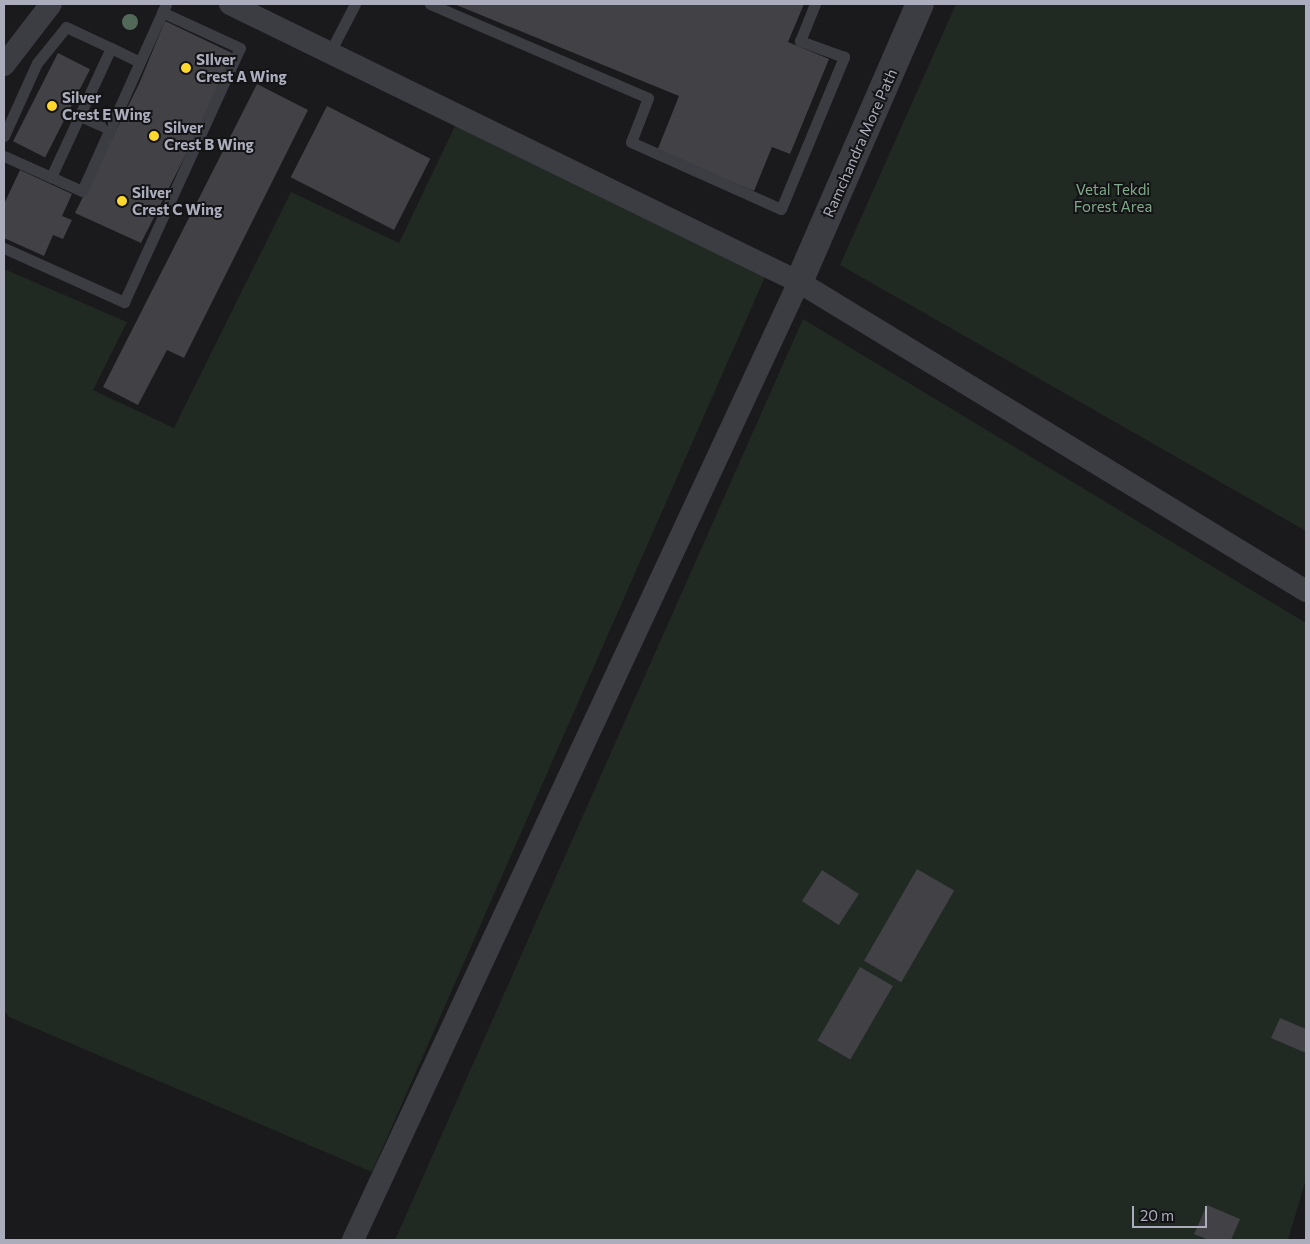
<!DOCTYPE html>
<style>
body{margin:0}
#map{position:relative;width:1310px;height:1244px;overflow:hidden;background:#1a191c;font-family:Commissioner,sans-serif}
div>[style]{position:absolute}
.green>*{inset:0;background:#202a23}
.building>*{inset:0;background:#414146;transform-origin:0 0}
.service>*{height:11px;margin:-5.5px;padding:0 5.5px;transform-origin:5.5px;border-radius:5.5px;background:#3c3c43}
.minor>*{height:22px;margin:-11px;padding:0 11px;transform-origin:11px;border-radius:11px;background:#3c3c43}
.tertiary>*{height:28px;margin:-14px;padding:0 14px;transform-origin:14px;border-radius:14px;background:#3c3c43}
.trees>*{width:16px;height:16px;margin:-8px;border-radius:50%;background:#526858}
.dots>*{width:14px;height:14px;translate:-50% -50%;box-sizing:border-box;border:2px solid #141417;border-radius:50%}
span{translate:-50% -50%;white-space:nowrap;text-align:center;line-height:1.15;-webkit-text-stroke:4px #141417;paint-order:stroke}
.poi-label{font-size:15px;color:#abadbc;font-weight:700}
.left{translate:0 -50%;text-align:left}
.street-label{font-size:15px;color:#abadbc}
.park-label{font-size:15px;color:#80a989}
.frame{position:absolute;inset:0;border:5px solid #abadbc;pointer-events:none}
.scale{position:absolute;left:1132px;top:1206px;width:75px;height:22px;box-sizing:border-box;border:2px solid #abadbc;border-top:0;padding-left:6px;font-size:15px;line-height:18px;white-space:nowrap;color:#abadbc;-webkit-text-stroke:4px #141417;paint-order:stroke}
</style>
<div id="map">
<div class="green">
<i style="clip-path:polygon(956px 4px,1306px 4px,1306px 531px,840px 265px)"></i>
<i style="clip-path:polygon(457px 122px,765px 277px,372px 1172px,9px 1017px,4px 1010px,4px 269px,127px 322px,93px 390px,174px 428px,291px 192px,399px 243px)"></i>
<i style="clip-path:polygon(803px 319px,1306px 623px,1306px 1179px,1288px 1240px,395px 1240px)"></i>
</div>
<div class="building">
<i style="clip-path:polygon(454px 4px,804px 4px,788px 42px,829px 59px,790px 154px,772px 147px,754px 191px,657px 151px,679px 96px)"></i>
<i style="clip-path:polygon(165px 21px,232px 53px,206px 115px,141px 243px,75px 213px,139px 84px)"></i>
<i style="left:58px;top:53px;width:36px;height:99px;rotate:27deg"></i>
<i style="clip-path:polygon(257px 84px,308px 110px,184px 358px,167px 350px,138px 405px,103px 387px)"></i>
<i style="left:327px;top:106px;width:116px;height:80px;rotate:27deg"></i>
<i style="clip-path:polygon(20px 170px,72px 194px,62px 216px,72px 220px,63px 239px,53px 235px,44px 256px,4px 238px,4px 204px)"></i>
<i style="left:917px;top:869px;width:43px;height:106px;rotate:30deg"></i>
<i style="left:822px;top:870px;width:44px;height:37px;rotate:33deg"></i>
<i style="left:860px;top:967px;width:38px;height:85px;rotate:30deg"></i>
<i style="clip-path:polygon(1280px 1018px,1306px 1029px,1306px 1053px,1271px 1038px)"></i>
<i style="clip-path:polygon(1207px 1205px,1240px 1219px,1231px 1240px,1209px 1240px,1194px 1234px)"></i>
</div>
<div class="service">
<i style="left:430px;top:4px;width:237px;rotate:23.3deg"></i>
<i style="left:648px;top:98px;width:47px;rotate:111.1deg"></i>
<i style="left:631px;top:142px;width:164px;rotate:24.1deg"></i>
<i style="left:781px;top:209px;width:165px;rotate:-67.5deg"></i>
<i style="left:844px;top:57px;width:47px;rotate:-160deg"></i>
<i style="left:800px;top:41px;width:40px;rotate:-68deg"></i>
<i style="left:330px;top:52px;width:54px;rotate:-62.5deg"></i>
<i style="left:80px;top:116px;width:32px;rotate:24deg"></i>
<i style="left:4px;top:136px;width:80px;rotate:-65.7deg"></i>
<i style="left:37px;top:63px;width:46px;rotate:-51.1deg"></i>
<i style="left:66px;top:27px;width:50px;rotate:25deg"></i>
<i style="left:4px;top:156px;width:85px;rotate:24.2deg"></i>
<i style="left:82px;top:191px;width:205px;rotate:-65.8deg"></i>
<i style="left:51px;top:177px;width:142px;rotate:-65.1deg"></i>
<i style="left:111px;top:48px;width:32px;rotate:26deg"></i>
<i style="left:4px;top:248px;width:132px;rotate:24.2deg"></i>
<i style="left:124px;top:302px;width:279px;rotate:-65.5deg"></i>
<i style="left:240px;top:48px;width:86px;rotate:-155.2deg"></i>
</div>
<div class="minor">
<i style="left:230px;top:4px;width:633px;rotate:26.04deg"></i>
<i style="left:799px;top:282px;width:594px;rotate:31.36deg"></i>
<i style="left:4px;top:65px;width:77px;rotate:-52.4deg"></i>
<i style="left:353px;top:1240px;width:1057px;rotate:-65.04deg"></i>
</div>
<div class="tertiary">
<i style="left:799px;top:282px;width:303px;rotate:-66.5deg"></i>
</div>
<div class="trees">
<i style="left:130px;top:22px"></i>
</div>
<div class="dots">
<i style="left:186px;top:68px;background:#ffd82e"></i>
<i style="left:52px;top:106px;background:#ffd82e"></i>
<i style="left:154px;top:136px;background:#ffd82e"></i>
<i style="left:122px;top:201px;background:#ffd82e"></i>
</div>
<div class="poi-label">
<span class="left" style="left:196px;top:68px">SIlver<br>Crest A Wing</span>
<span class="left" style="left:62px;top:106px">Silver<br>Crest E Wing</span>
<span class="left" style="left:164px;top:136px">Silver<br>Crest B Wing</span>
<span class="left" style="left:132px;top:201px">Silver<br>Crest C Wing</span>
</div>
<div class="street-label">
<span style="left:860px;top:143px;rotate:-66deg">Ramchandra More Path</span>
</div>
<div class="park-label">
<span style="left:1113px;top:198px">Vetal Tekdi<br>Forest Area</span>
</div>
<div class="frame"></div>
<div class="scale">20 m</div>
</div>
